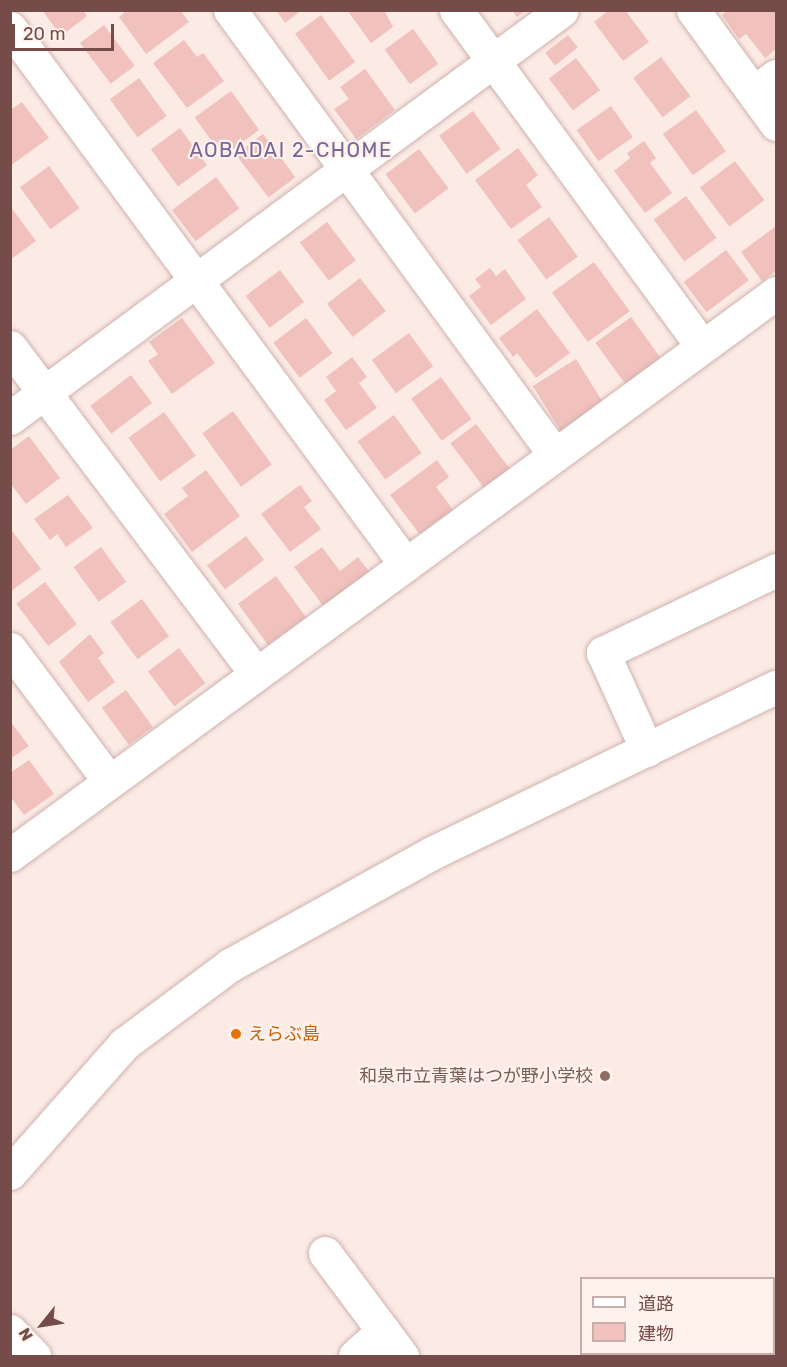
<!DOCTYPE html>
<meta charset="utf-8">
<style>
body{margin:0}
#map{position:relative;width:787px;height:1367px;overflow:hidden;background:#fcebe5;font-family:Rubik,"Noto Sans JP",sans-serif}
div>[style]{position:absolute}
.building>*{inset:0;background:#f1c1bd;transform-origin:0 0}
.roads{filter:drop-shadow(0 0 2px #cfb2ae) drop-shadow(0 0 2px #cfb2ae)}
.street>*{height:33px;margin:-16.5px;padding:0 16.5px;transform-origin:16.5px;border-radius:16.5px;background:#fff}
.dots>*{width:16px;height:16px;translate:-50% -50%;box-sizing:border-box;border:3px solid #fff1eb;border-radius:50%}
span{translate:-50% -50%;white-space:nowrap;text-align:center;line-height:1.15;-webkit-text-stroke:4.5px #fff1eb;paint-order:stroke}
.food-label{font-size:18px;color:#c56008}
.left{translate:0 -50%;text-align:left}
.education-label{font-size:18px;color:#785e54}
.right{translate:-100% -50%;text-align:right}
.neighbourhood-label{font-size:20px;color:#776698;letter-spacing:1.5px}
.frame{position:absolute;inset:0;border:12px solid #754c4a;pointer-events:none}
.legend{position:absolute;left:580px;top:1277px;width:195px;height:78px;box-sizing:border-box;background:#fff1eb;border:2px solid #c8afab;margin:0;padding:8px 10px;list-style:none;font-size:18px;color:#754c4a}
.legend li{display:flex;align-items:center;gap:12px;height:30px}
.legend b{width:30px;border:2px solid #c8afab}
.north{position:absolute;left:12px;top:1295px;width:60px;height:60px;-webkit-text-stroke:4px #fff1eb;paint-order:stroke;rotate:240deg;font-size:16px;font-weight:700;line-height:24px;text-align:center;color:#754c4a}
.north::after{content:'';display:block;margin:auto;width:21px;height:27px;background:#754c4a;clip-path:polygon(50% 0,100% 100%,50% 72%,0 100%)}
.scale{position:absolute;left:12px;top:24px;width:102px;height:27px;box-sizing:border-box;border:3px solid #754c4a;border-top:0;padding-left:8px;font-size:18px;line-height:21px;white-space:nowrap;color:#754c4a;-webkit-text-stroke:4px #fff1eb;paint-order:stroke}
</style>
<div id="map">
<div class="building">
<i style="clip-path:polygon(42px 10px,83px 10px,87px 16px,61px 36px)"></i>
<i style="clip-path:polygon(127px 10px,180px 10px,189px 22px,146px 54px,119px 17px)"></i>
<i style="clip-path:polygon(276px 10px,302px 10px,285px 23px)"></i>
<i style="clip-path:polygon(347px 10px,384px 10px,393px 27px,371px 43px)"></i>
<i style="clip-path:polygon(512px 10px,526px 10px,517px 17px)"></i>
<i style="clip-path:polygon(609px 10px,625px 10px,649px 42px,623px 61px,594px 22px)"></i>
<i style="clip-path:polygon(728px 10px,776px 10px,776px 49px,765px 58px,746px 34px,739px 39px,722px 15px)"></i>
<i style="left:321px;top:15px;width:58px;height:32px;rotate:54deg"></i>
<i style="left:104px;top:25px;width:51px;height:30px;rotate:53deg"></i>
<i style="left:413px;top:29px;width:43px;height:35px;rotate:54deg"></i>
<i style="left:568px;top:35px;width:16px;height:29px;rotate:52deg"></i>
<i style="clip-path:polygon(184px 40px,197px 57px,203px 53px,224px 81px,187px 108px,153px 63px)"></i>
<i style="left:661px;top:57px;width:49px;height:35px;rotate:53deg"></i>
<i style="left:576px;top:58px;width:40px;height:34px;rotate:53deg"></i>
<i style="clip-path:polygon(365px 69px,395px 110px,356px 139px,334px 109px,349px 99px,340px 87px)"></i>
<i style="left:139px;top:78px;width:47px;height:36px;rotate:54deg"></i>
<i style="left:231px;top:91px;width:48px;height:45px;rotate:54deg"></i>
<i style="clip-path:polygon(22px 102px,49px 138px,10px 166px,10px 110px)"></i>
<i style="left:611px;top:106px;width:38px;height:42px;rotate:55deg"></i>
<i style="left:696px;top:110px;width:51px;height:41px;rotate:54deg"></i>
<i style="left:473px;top:111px;width:47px;height:42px;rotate:54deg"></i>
<i style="left:180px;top:128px;width:46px;height:36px;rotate:54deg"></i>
<i style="left:263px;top:134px;width:54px;height:34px;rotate:53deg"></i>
<i style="clip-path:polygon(644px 141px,656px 158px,650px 163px,672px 193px,645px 213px,614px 171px,630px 158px,627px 153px)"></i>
<i style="clip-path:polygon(518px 148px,538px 175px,526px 185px,542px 207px,511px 229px,475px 180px)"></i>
<i style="left:419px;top:149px;width:49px;height:42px;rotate:53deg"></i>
<i style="left:735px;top:161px;width:49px;height:44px;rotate:53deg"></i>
<i style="left:49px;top:166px;width:52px;height:36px;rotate:54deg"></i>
<i style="left:216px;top:177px;width:39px;height:55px;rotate:53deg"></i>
<i style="left:686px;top:196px;width:52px;height:40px;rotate:54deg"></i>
<i style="clip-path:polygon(10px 206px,36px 241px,10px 260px)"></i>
<i style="left:549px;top:217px;width:49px;height:39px;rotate:54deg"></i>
<i style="left:327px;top:222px;width:48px;height:34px;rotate:53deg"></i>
<i style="clip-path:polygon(776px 226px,776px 271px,762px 281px,741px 252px)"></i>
<i style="left:726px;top:250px;width:38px;height:53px;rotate:53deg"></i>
<i style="left:594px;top:262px;width:61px;height:52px;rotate:54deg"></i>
<i style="clip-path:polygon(490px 268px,496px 276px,505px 269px,526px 299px,491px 325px,469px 296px,481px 287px,475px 279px)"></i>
<i style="left:280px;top:270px;width:40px;height:43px;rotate:53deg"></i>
<i style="left:360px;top:278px;width:42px;height:42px;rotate:52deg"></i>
<i style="clip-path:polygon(537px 309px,570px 353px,536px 378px,517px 353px,513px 357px,499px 338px)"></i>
<i style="left:631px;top:317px;width:53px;height:44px;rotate:54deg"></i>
<i style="clip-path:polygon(182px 318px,215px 363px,172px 394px,148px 361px,158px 354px,149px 342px)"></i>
<i style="left:306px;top:318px;width:44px;height:41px;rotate:53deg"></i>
<i style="left:409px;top:333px;width:41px;height:46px;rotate:54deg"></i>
<i style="clip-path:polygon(352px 357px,367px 377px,359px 383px,377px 408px,346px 430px,324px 400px,336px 391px,326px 377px)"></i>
<i style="left:576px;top:359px;width:53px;height:51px;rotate:58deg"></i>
<i style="left:131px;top:375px;width:35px;height:51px;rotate:53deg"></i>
<i style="left:441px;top:377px;width:52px;height:37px;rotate:54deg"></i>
<i style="left:233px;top:411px;width:66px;height:38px;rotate:54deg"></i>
<i style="left:164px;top:412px;width:54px;height:44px;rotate:54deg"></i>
<i style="left:394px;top:415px;width:47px;height:45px;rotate:54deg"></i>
<i style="left:476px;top:424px;width:59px;height:32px;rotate:53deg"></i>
<i style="clip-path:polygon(29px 436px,60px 478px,26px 504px,10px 483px,10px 450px)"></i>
<i style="clip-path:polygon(437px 460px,449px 477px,436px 487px,457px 515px,424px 540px,390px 495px)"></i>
<i style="clip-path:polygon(206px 470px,240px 516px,192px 552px,164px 514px,188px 496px,182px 488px)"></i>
<i style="clip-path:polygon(300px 485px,312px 501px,304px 507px,321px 529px,290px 552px,261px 514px)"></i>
<i style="clip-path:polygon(68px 495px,93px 528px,66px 547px,57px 534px,50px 540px,34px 519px)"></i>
<i style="clip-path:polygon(10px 528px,41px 569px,10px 592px)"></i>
<i style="left:246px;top:536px;width:30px;height:49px;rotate:53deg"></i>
<i style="left:101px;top:547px;width:43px;height:34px;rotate:54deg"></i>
<i style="clip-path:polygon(322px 547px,340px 571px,358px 557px,370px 573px,324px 607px,294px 567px)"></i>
<i style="left:276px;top:576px;width:51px;height:47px;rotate:54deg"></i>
<i style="left:45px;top:582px;width:53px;height:36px;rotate:53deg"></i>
<i style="left:142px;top:599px;width:46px;height:39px;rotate:54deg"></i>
<i style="clip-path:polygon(90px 634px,104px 653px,98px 658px,115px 682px,88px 702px,59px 662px)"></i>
<i style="left:179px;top:648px;width:44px;height:39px;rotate:53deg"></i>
<i style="left:126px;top:690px;width:46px;height:30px;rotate:54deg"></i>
<i style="clip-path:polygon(10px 721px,29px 746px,10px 759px)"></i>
<i style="clip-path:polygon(29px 760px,54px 794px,24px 815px,10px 796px,10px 773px)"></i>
</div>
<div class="roads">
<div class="street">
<i style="left:230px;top:10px;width:551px;rotate:53.86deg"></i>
<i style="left:456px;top:10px;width:416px;rotate:53.8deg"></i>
<i style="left:693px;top:10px;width:141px;rotate:53.9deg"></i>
<i style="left:10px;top:28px;width:667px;rotate:53.59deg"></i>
<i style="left:754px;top:92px;width:27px;rotate:-36deg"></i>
<i style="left:10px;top:347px;width:408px;rotate:53deg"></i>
<i style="left:10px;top:418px;width:686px;rotate:-36.47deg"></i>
<i style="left:10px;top:649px;width:165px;rotate:53.1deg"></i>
<i style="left:647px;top:750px;width:107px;rotate:-114.4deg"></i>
<i style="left:603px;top:653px;width:192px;rotate:-25.6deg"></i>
<i style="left:10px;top:855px;width:950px;rotate:-36.27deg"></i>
<i style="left:10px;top:1173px;width:172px;rotate:-48.5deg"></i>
<i style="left:124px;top:1044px;width:132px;rotate:-36.7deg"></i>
<i style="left:230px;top:965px;width:231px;rotate:-29deg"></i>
<i style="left:432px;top:853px;width:382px;rotate:-25.8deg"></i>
<i style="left:325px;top:1253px;width:129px;rotate:53.2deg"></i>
<i style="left:10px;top:1331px;width:35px;rotate:46deg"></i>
<i style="left:355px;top:1356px;width:38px;rotate:-42deg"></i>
</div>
</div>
<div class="dots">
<i style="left:236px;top:1034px;background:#e8710a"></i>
<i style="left:605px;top:1076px;background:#8d6e63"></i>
</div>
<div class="food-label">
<span class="left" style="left:248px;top:1034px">えらぶ島</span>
</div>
<div class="education-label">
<span class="right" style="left:593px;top:1076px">和泉市立青葉はつが野小学校</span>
</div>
<div class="neighbourhood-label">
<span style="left:291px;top:150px">AOBADAI 2-CHOME</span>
</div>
<div class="frame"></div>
<ul class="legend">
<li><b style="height:8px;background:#fff"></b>道路</li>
<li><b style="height:16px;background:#f1c1bd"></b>建物</li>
</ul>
<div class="north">N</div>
<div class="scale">20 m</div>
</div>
